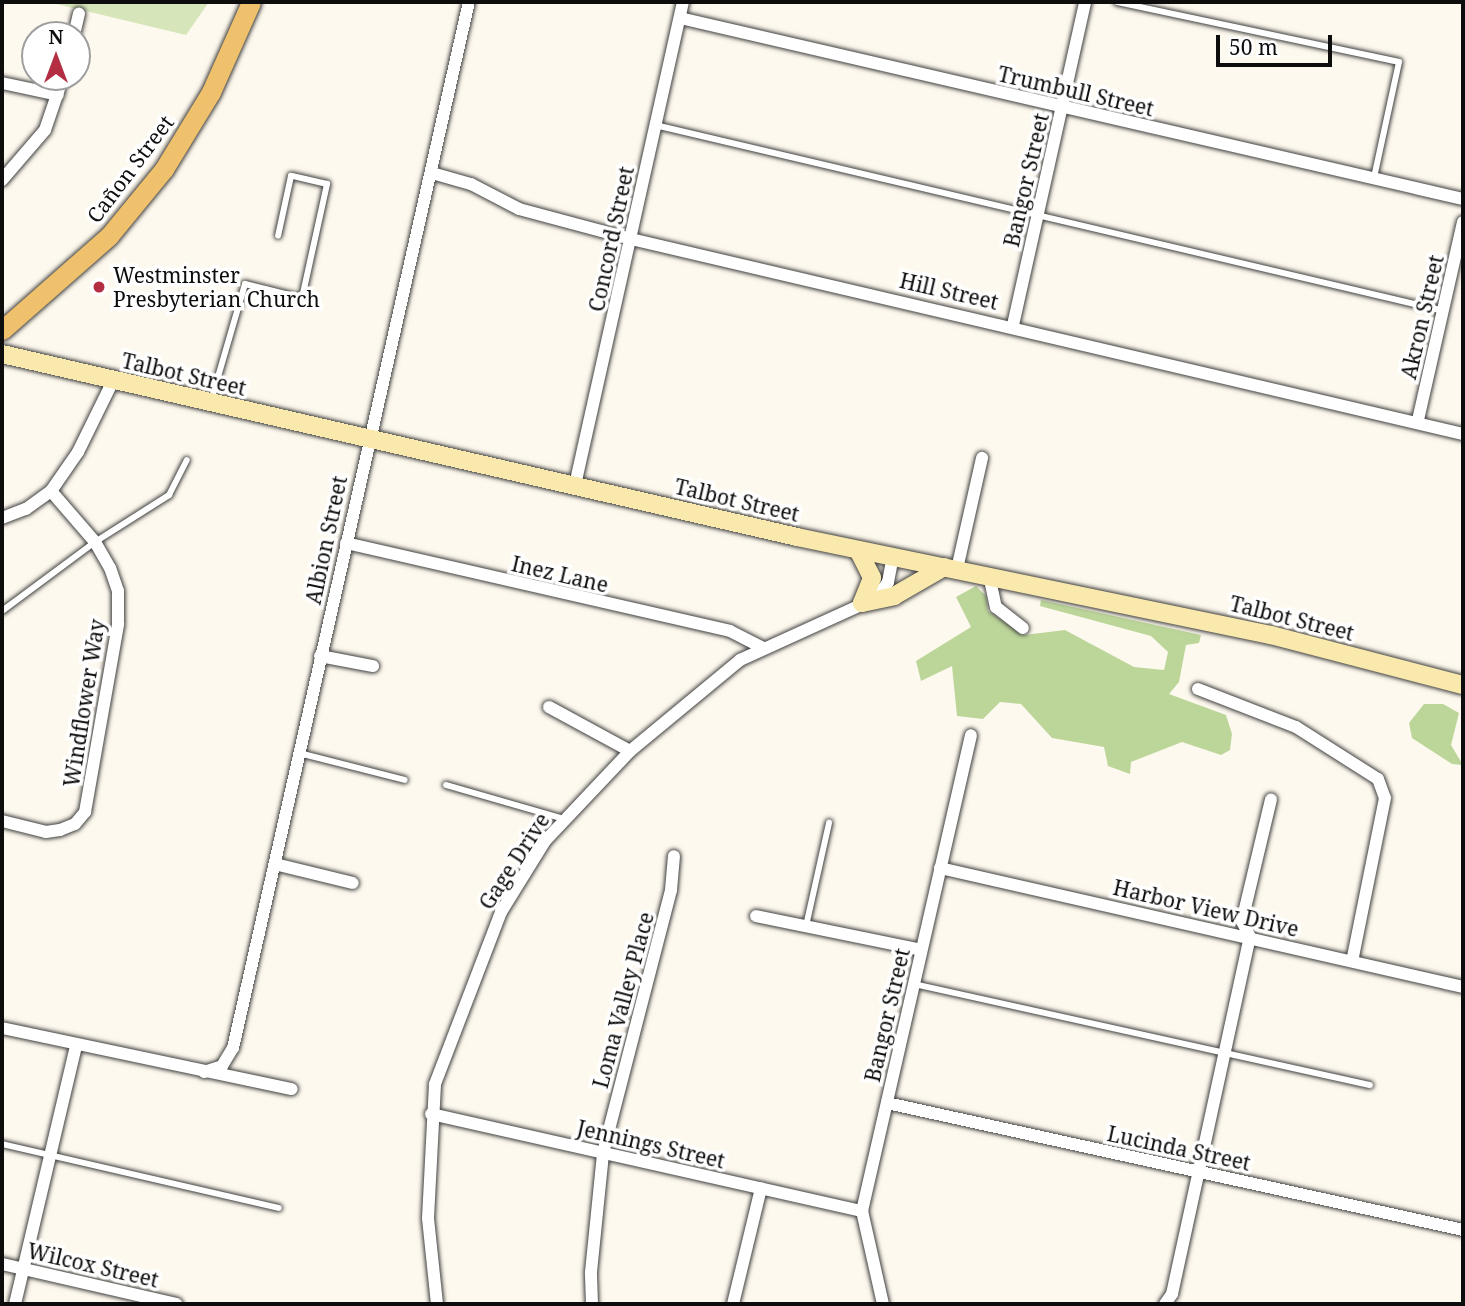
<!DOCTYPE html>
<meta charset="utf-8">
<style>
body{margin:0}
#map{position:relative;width:1465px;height:1306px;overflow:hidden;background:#fef9ee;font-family:"Noto Serif",serif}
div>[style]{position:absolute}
.green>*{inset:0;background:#d6e6ba}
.forest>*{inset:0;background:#bcd69a}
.roads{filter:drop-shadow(0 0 2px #404040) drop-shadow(0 0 2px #404040)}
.lane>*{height:6px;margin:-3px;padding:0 3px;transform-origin:3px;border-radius:3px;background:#fff}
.street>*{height:12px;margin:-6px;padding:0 6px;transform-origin:6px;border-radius:6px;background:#fff}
.secondary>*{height:18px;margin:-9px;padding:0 9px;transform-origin:9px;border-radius:9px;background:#fae9ad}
.primary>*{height:19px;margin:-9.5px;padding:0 9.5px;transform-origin:9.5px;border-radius:9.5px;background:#f0c16c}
.dots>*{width:19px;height:19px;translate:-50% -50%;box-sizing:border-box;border:4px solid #fff;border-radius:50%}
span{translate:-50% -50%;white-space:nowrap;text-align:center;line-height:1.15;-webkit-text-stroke:7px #fff;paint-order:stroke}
.street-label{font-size:21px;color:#0d0d0d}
.poi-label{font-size:21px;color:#0d0d0d}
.left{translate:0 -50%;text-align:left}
.frame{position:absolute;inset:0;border:4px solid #0d0d0d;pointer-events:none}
.north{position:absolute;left:21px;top:21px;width:70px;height:70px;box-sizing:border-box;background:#fff;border:2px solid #9e9e9e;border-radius:50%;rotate:0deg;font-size:19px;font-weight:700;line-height:28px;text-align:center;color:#0d0d0d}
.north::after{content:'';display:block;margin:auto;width:24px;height:32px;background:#b42e43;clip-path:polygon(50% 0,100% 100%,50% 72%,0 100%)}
.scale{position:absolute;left:1216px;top:35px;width:116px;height:32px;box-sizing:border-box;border:4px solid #0d0d0d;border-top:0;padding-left:9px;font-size:21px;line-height:24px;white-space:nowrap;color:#0d0d0d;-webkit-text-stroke:5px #fff;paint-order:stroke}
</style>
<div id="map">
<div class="green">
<i style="clip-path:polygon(48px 2px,209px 2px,186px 35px)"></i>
</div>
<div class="forest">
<i style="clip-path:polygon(976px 586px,986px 596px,988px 611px,1024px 635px,1065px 630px,1134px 667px,1164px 670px,1168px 652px,1151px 636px,1040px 606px,1041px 600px,1201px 635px,1199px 643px,1186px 645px,1179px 682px,1169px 694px,1226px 715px,1232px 734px,1230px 750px,1221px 755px,1182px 742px,1131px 762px,1130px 774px,1108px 766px,1104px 747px,1052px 738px,1021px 704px,1000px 702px,983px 719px,957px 716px,952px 666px,921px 681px,916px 661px,971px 627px,956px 597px)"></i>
<i style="clip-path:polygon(1424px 704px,1443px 704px,1459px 713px,1451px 745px,1463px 765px,1452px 764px,1412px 738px,1409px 723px)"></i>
</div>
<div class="roads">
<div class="lane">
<i style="left:1117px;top:2px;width:288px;rotate:12deg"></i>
<i style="left:1399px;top:62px;width:119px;rotate:102.2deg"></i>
<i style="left:655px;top:125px;width:811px;rotate:13.26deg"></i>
<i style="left:211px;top:401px;width:122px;rotate:-73.8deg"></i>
<i style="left:245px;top:284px;width:59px;rotate:13.8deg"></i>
<i style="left:302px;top:298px;width:117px;rotate:-77.6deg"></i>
<i style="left:327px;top:184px;width:37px;rotate:-167deg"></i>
<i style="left:291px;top:176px;width:61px;rotate:102.2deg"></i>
<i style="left:2px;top:611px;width:116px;rotate:-36.6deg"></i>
<i style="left:95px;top:542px;width:88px;rotate:-32.4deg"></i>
<i style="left:169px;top:495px;width:39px;rotate:-63deg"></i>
<i style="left:299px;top:753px;width:109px;rotate:14.3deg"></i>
<i style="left:446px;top:785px;width:123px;rotate:16.1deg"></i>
<i style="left:806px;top:926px;width:106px;rotate:-77.4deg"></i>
<i style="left:914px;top:984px;width:467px;rotate:12.5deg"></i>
<i style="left:2px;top:1144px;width:284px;rotate:13deg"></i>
</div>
<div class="street">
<i style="left:680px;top:18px;width:804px;rotate:13.02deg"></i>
<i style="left:74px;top:35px;width:22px;rotate:-77deg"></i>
<i style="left:2px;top:83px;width:57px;rotate:12.1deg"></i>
<i style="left:432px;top:173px;width:41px;rotate:15.8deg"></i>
<i style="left:471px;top:184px;width:54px;rotate:27.5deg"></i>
<i style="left:519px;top:209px;width:116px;rotate:15deg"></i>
<i style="left:631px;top:239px;width:855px;rotate:13.19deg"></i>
<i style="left:2px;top:180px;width:66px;rotate:-49.3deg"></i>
<i style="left:45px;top:130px;width:56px;rotate:-71.2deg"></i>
<i style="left:1013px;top:325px;width:331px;rotate:-77.4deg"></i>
<i style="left:1418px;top:420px;width:203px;rotate:-77.2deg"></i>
<i style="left:575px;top:485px;width:495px;rotate:-77.4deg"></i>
<i style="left:2px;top:518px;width:26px;rotate:-21deg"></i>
<i style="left:26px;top:509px;width:31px;rotate:-36deg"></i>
<i style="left:51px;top:491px;width:47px;rotate:-55.3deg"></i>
<i style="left:78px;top:452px;width:79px;rotate:-63.8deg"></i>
<i style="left:346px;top:543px;width:394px;rotate:12.9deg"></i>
<i style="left:730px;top:631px;width:37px;rotate:27deg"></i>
<i style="left:957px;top:569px;width:114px;rotate:-77.3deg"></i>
<i style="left:989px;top:575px;width:33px;rotate:78deg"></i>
<i style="left:996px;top:607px;width:34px;rotate:38deg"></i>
<i style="left:320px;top:656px;width:54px;rotate:10.7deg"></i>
<i style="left:1198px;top:689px;width:105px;rotate:21.2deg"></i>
<i style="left:1296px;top:727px;width:97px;rotate:32.4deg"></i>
<i style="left:1378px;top:779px;width:20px;rotate:70deg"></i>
<i style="left:1385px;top:798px;width:166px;rotate:101.4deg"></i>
<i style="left:549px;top:707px;width:92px;rotate:28.5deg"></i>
<i style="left:2px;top:821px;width:45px;rotate:14deg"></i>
<i style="left:46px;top:832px;width:14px;rotate:-8deg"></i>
<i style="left:60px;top:830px;width:16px;rotate:-22deg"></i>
<i style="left:75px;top:824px;width:16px;rotate:-50deg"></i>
<i style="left:85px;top:812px;width:191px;rotate:-80deg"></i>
<i style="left:118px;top:624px;width:33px;rotate:-90deg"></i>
<i style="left:118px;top:591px;width:24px;rotate:-109deg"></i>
<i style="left:110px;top:568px;width:30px;rotate:-120deg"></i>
<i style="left:95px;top:542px;width:67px;rotate:-130.8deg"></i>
<i style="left:275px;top:864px;width:80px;rotate:13.7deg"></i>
<i style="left:940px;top:868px;width:536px;rotate:12.82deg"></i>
<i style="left:756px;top:916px;width:168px;rotate:11.6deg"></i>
<i style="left:1250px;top:937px;width:18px;rotate:-117deg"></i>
<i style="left:1242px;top:921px;width:125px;rotate:-76.6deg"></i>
<i style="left:2px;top:1028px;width:296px;rotate:11.9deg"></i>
<i style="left:204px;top:1072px;width:19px;rotate:-18deg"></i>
<i style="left:222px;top:1066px;width:21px;rotate:-59deg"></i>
<i style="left:233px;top:1048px;width:1072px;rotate:-77.29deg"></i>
<i style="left:887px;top:1103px;width:590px;rotate:12.43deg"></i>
<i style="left:431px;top:1114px;width:442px;rotate:12.7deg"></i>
<i style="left:2px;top:1264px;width:179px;rotate:12.9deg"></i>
<i style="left:15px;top:1304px;width:266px;rotate:-76.7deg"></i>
<i style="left:437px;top:1304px;width:86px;rotate:-96deg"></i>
<i style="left:428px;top:1218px;width:134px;rotate:-87deg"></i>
<i style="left:435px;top:1084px;width:184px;rotate:-69deg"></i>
<i style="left:501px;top:912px;width:84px;rotate:-58.2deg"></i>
<i style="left:545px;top:841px;width:124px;rotate:-46.6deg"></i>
<i style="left:630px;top:751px;width:143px;rotate:-39.6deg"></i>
<i style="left:740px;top:660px;width:149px;rotate:-24.5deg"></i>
<i style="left:876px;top:598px;width:20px;rotate:-53deg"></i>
<i style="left:888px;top:582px;width:25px;rotate:-79deg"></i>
<i style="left:592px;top:1304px;width:32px;rotate:-92deg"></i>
<i style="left:591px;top:1272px;width:120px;rotate:-84.2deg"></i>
<i style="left:603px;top:1153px;width:272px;rotate:-75.5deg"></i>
<i style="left:671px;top:890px;width:34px;rotate:-85deg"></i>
<i style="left:733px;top:1304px;width:119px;rotate:-76.4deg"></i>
<i style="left:883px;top:1304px;width:95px;rotate:-102.7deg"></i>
<i style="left:862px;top:1211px;width:488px;rotate:-77.1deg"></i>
<i style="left:1165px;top:1304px;width:12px;rotate:-55deg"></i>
<i style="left:1172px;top:1294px;width:365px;rotate:-77.7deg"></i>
</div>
<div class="secondary">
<i style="left:2px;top:354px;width:816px;rotate:12.96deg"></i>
<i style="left:797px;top:537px;width:484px;rotate:11.7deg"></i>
<i style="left:1271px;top:635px;width:198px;rotate:14.6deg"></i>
<i style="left:858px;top:550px;width:31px;rotate:63deg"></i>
<i style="left:872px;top:578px;width:27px;rotate:112deg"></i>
<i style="left:862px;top:603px;width:33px;rotate:-12deg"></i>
<i style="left:894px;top:596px;width:58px;rotate:-30.1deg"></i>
</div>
<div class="primary">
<i style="left:2px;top:330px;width:142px;rotate:-41.3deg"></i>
<i style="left:109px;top:236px;width:87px;rotate:-50.6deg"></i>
<i style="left:164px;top:169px;width:90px;rotate:-58.6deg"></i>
<i style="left:211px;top:92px;width:98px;rotate:-66deg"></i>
</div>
</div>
<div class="dots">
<i style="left:99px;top:287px;background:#b42e43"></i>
</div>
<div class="street-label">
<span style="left:1076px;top:91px;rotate:13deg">Trumbull Street</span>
<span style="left:130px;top:169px;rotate:-53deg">Cañon Street</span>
<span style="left:1026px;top:180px;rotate:-77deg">Bangor Street</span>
<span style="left:611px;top:239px;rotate:-78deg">Concord Street</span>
<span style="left:949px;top:291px;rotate:13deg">Hill Street</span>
<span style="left:1422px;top:317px;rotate:-77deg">Akron Street</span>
<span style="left:184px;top:374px;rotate:13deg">Talbot Street</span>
<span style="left:737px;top:500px;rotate:13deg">Talbot Street</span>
<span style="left:326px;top:540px;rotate:-78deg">Albion Street</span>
<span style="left:560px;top:574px;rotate:13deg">Inez Lane</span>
<span style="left:1292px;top:618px;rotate:14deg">Talbot Street</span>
<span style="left:84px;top:703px;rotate:-81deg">Windflower Way</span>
<span style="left:514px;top:861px;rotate:-57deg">Gage Drive</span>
<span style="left:1206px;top:908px;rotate:13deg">Harbor View Drive</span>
<span style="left:623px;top:1000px;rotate:-75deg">Loma Valley Place</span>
<span style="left:887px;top:1015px;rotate:-77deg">Bangor Street</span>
<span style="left:651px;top:1144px;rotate:13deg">Jennings Street</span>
<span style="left:1179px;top:1148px;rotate:12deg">Lucinda Street</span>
<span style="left:93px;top:1265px;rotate:13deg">Wilcox Street</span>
</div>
<div class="poi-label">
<span class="left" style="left:113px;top:287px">Westminster<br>Presbyterian Church</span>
</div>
<div class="frame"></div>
<div class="north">N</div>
<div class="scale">50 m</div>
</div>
